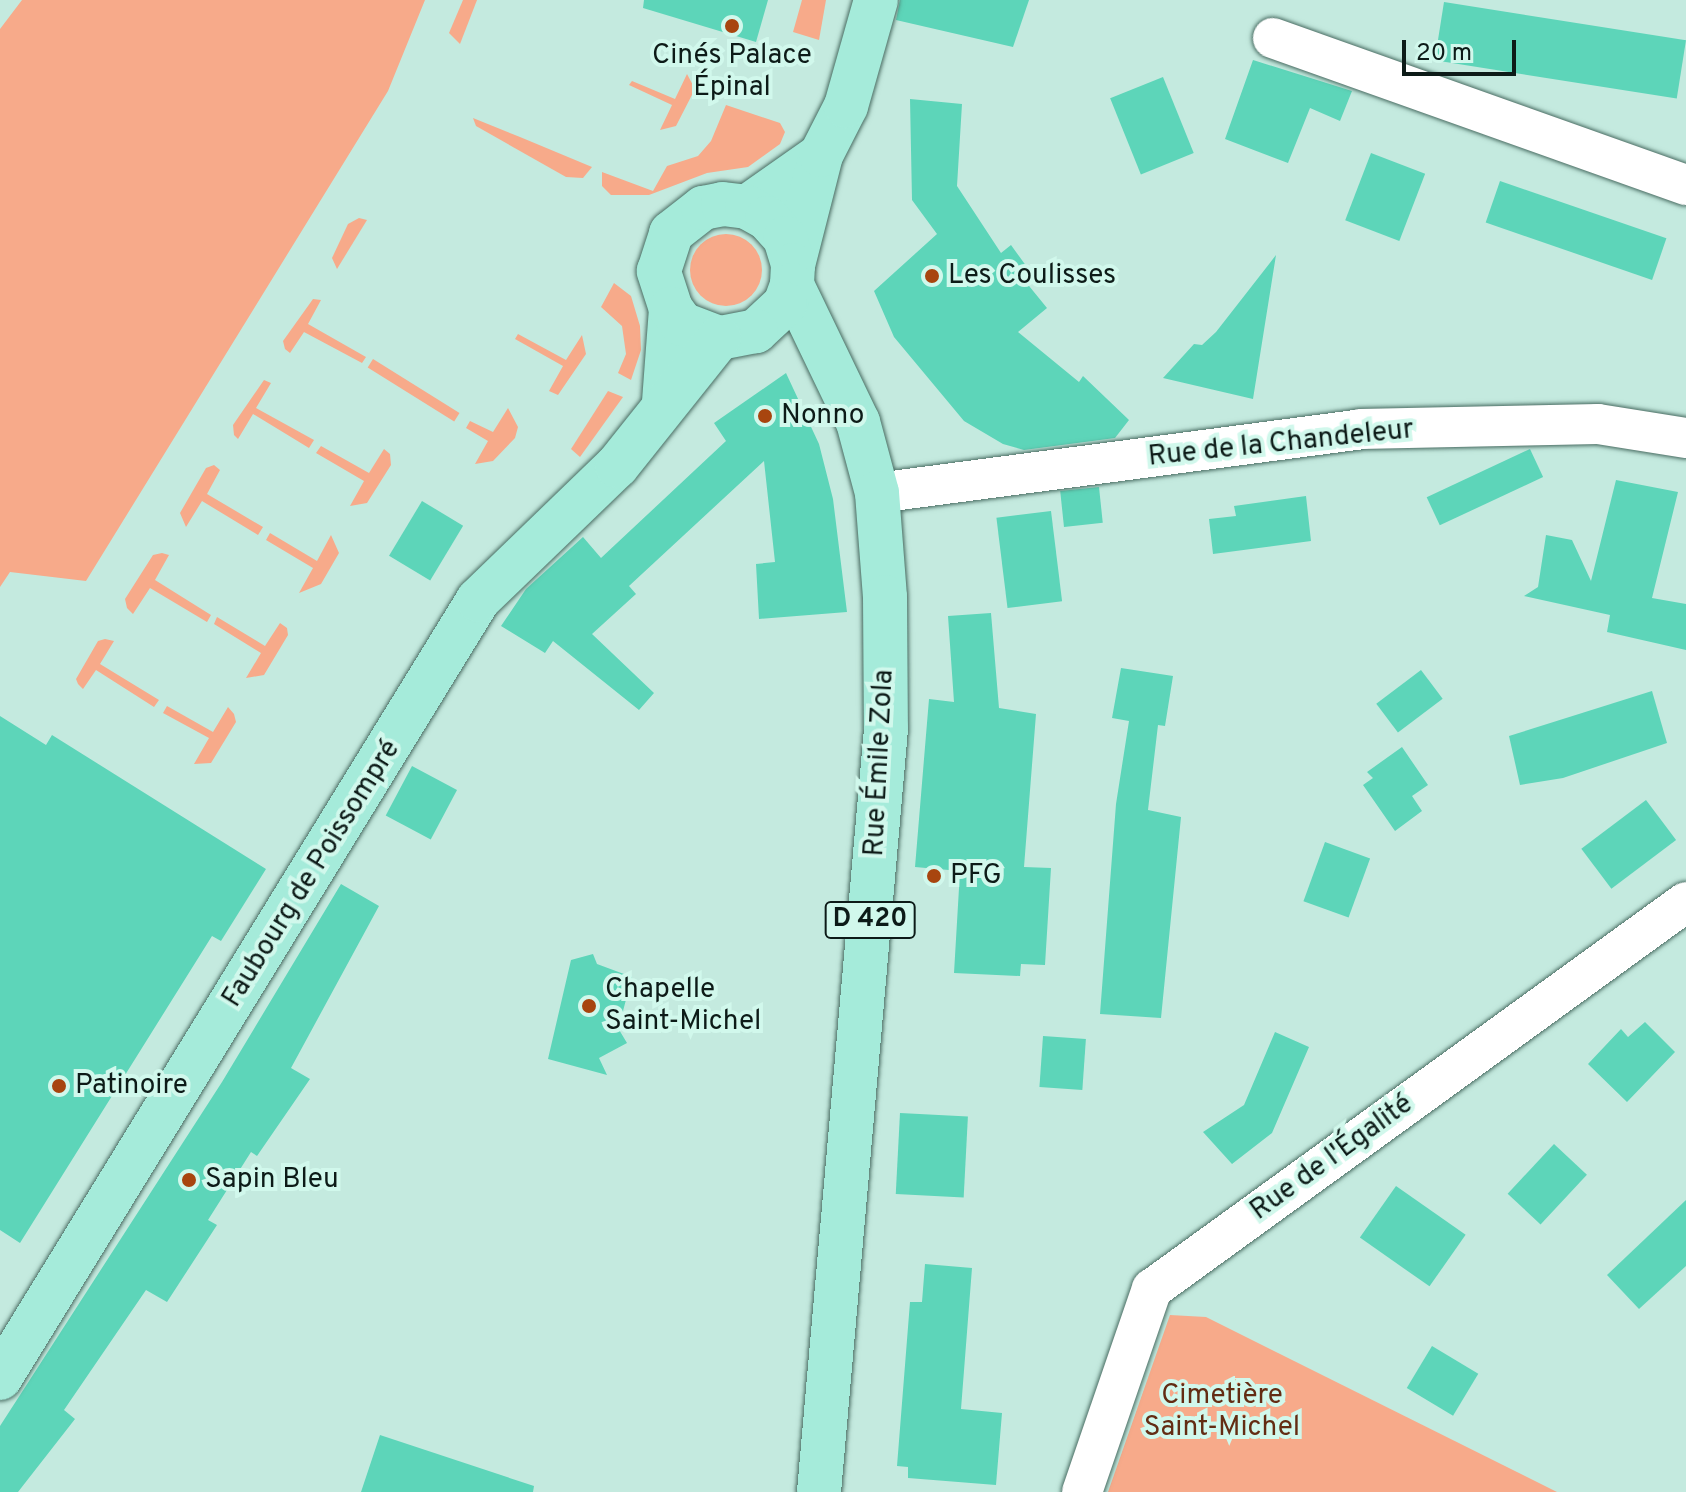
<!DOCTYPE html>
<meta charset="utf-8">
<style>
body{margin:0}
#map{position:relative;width:1686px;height:1492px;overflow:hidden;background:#c4eadf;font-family:Overpass,sans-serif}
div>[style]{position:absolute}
.green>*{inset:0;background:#f7aa8a;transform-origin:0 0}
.round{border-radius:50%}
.building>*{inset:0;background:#5dd5b9;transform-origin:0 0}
.roads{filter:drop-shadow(0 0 2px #496c62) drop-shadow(0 0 2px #496c62)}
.minor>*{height:40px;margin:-20px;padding:0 20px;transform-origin:20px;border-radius:20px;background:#fff}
.major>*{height:44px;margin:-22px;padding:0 22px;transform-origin:22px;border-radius:22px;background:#a5ebda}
.dots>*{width:22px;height:22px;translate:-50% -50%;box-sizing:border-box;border:4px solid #d1f8ec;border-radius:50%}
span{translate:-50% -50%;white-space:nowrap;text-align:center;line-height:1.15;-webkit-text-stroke:8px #d1f8ec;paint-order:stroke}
.shield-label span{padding:2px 6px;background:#d1f8ec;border:2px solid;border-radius:6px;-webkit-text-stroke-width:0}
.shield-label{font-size:26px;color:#0d1b18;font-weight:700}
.poi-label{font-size:28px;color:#0d1b18}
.left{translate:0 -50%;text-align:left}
.street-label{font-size:28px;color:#0d1b18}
.park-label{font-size:28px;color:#632c13}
.scale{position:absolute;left:1402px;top:40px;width:114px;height:36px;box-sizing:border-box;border:4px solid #0d1b18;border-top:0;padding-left:10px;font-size:24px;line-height:28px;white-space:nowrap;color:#0d1b18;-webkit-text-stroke:6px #d1f8ec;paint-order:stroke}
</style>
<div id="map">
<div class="green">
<i style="clip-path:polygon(22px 0,425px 0,388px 91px,86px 581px,10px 572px,0 587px,0 29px)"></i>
<i style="clip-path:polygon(463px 0,477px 0,460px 44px,449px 33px)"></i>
<i style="clip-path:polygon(802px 0,826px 0,819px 40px,793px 32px)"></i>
<i style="clip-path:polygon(687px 74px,695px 89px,676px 126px,660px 130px,672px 105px,629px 85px,632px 81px,675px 99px)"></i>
<i style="clip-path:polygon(726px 105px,780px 123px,785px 132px,780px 144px,748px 167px,707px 173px,649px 195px,611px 195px,602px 186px,602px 172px,653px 191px,667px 166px,698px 156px,711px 141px)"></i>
<i style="clip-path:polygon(473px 118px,520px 137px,592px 167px,583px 178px,566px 177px,476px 126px)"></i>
<i style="clip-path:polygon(359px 218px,367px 220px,337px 269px,332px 258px,348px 224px)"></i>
<i class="round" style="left:690px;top:234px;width:72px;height:72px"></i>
<i style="clip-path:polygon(614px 283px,631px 296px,640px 326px,641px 350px,631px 380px,618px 373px,626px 354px,622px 326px,601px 307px)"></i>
<i style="clip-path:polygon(313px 299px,321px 300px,308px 324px,366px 357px,362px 363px,304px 332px,290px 353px,285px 349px,283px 341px)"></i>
<i style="clip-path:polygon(518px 334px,566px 360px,582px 335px,586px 354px,558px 395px,549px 391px,563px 366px,515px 339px)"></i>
<i style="left:373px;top:359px;width:102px;height:10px;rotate:32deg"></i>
<i style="clip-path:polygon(264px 380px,271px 383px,256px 408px,314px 440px,309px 448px,253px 414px,238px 439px,234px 435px,233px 425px)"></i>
<i style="clip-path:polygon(608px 391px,623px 397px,580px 457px,571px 449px)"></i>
<i style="clip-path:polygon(508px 408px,518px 427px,515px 438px,493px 461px,475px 464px,488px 441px,466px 428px,470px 421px,493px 432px)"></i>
<i style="clip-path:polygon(321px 446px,369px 473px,384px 449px,390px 454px,391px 465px,367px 503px,350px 506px,364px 481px,316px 453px)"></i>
<i style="clip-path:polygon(214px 465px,220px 470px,207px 494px,263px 527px,258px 535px,202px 501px,186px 527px,180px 513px,206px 468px)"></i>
<i style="clip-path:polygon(270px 533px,317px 561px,331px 535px,339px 553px,321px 584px,299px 593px,313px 568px,266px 540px)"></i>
<i style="clip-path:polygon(162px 553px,169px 555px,155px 580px,211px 615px,207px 622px,150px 588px,133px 614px,127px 608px,125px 599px,153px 555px)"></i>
<i style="clip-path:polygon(217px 617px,265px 646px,280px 623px,287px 628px,288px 635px,264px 675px,246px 678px,261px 653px,214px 624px)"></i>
<i style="clip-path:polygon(105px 639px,114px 641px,100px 664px,159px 700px,154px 707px,96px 670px,83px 689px,78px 684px,76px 679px,98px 641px)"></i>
<i style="clip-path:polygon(167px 706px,213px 732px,228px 707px,234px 714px,236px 722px,211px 763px,194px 764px,209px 738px,163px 713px)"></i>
<i style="clip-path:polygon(1170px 1315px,1206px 1317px,1557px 1492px,1108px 1492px)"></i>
</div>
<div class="building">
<i style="clip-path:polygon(644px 0,768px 0,756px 42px,643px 8px)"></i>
<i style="clip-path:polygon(900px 0,1029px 0,1013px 47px,896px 20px)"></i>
<i style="left:1444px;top:2px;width:245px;height:59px;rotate:9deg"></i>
<i style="clip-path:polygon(1253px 60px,1352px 91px,1340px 121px,1310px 108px,1288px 163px,1225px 139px)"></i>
<i style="left:1163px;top:77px;width:82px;height:57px;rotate:68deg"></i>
<i style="clip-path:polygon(910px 99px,962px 104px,957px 186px,1001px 253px,1011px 245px,1032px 274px,1025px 281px,1047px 308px,1018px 332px,1079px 382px,1083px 376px,1129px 420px,1115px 438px,1024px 450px,1003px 444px,964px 421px,894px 337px,874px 291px,937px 234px,912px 200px)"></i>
<i style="left:1371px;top:153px;width:58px;height:72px;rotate:21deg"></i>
<i style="left:1500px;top:181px;width:176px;height:44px;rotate:19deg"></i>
<i style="clip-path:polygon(1276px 255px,1253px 399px,1163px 378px,1194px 344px,1202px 345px,1216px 332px)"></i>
<i style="clip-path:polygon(786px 373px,819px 444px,833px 499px,847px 612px,759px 619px,756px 564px,775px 562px,764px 461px,629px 586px,636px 594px,592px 634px,654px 693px,639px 710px,553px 641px,545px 653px,501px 626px,526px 589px,583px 537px,601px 558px,726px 441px,714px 423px)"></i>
<i style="left:1530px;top:449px;width:31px;height:114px;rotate:65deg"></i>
<i style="clip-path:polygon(1616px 480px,1678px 492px,1652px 598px,1686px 604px,1686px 650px,1607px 632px,1610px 615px,1524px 596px,1538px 587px,1546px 535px,1572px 540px,1591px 581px)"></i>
<i style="left:1099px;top:487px;width:36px;height:39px;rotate:84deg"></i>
<i style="clip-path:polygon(1306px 496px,1311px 541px,1213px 554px,1209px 519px,1236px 516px,1234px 506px)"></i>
<i style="left:422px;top:501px;width:48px;height:64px;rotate:31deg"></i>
<i style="left:1051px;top:511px;width:91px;height:55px;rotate:83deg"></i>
<i style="clip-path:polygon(991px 613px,999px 708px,1036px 714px,1024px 867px,1051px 868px,1045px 965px,1021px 964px,1020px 976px,954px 973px,960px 871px,915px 867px,929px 699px,954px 702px,948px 616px)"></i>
<i style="clip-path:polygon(1121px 668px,1173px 676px,1165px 726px,1158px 725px,1148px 810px,1181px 817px,1161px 1018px,1100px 1014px,1116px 804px,1129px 721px,1112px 718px)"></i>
<i style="left:1421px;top:670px;width:36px;height:56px;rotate:53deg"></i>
<i style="clip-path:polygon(1652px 691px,1667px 743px,1563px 778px,1520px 785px,1509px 736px)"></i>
<i style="clip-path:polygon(0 716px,46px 745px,52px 735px,266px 869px,221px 941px,212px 936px,20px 1243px,0 1230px)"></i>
<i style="clip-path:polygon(1402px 747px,1428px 785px,1412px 796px,1422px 811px,1395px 831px,1363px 785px,1373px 778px,1367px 772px)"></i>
<i style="left:412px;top:766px;width:51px;height:56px;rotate:28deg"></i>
<i style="left:1646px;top:800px;width:50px;height:81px;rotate:53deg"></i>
<i style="left:1325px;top:842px;width:48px;height:63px;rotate:20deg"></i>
<i style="clip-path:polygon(341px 884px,379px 906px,291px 1068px,310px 1079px,257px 1156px,251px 1152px,208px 1220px,217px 1225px,167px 1302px,146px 1290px,64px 1410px,75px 1419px,18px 1492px,0 1492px,0 1426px,222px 1082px)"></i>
<i style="clip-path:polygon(593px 954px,597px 964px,632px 977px,623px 1011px,631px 1023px,618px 1028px,627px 1043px,599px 1058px,607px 1075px,548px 1059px,571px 960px)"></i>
<i style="clip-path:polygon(1645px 1022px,1675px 1052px,1627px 1102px,1588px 1064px,1621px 1029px,1628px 1037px)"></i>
<i style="clip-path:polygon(1275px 1032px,1309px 1047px,1272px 1133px,1232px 1164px,1203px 1132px,1244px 1105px)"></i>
<i style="left:1043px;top:1036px;width:43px;height:51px;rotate:4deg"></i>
<i style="left:900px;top:1113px;width:68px;height:81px;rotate:3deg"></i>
<i style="left:1554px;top:1144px;width:45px;height:68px;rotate:43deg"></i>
<i style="left:1396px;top:1186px;width:85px;height:63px;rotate:35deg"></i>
<i style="clip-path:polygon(1686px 1200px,1686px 1266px,1639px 1309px,1607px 1275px)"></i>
<i style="clip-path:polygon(925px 1264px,972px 1268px,961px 1409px,1002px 1413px,996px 1485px,908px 1478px,908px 1467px,897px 1466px,910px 1302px,922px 1302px)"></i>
<i style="left:1432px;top:1346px;width:54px;height:49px;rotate:31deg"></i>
<i style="clip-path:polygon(380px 1435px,534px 1486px,533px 1492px,361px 1492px)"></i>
</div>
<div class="roads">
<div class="minor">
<i style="left:1273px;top:38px;width:438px;rotate:19.6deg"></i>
<i style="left:877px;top:493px;width:487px;rotate:-7.5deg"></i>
<i style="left:1360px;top:429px;width:238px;rotate:-1.2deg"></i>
<i style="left:1598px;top:424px;width:89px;rotate:9deg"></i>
<i style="left:1082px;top:1492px;width:215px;rotate:-71deg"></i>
<i style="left:1152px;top:1289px;width:659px;rotate:-35.93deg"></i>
</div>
<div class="major">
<i style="left:747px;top:207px;width:90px;rotate:-35.1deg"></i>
<i style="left:793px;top:265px;width:114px;rotate:-75.7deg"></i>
<i style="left:821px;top:155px;width:55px;rotate:-63deg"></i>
<i style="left:846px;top:106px;width:110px;rotate:-74.2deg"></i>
<i style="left:792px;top:285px;width:152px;rotate:64.3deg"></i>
<i style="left:858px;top:422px;width:73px;rotate:75deg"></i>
<i style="left:877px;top:493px;width:104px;rotate:85.6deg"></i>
<i style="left:885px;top:597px;width:132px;rotate:89.6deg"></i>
<i style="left:886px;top:729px;width:766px;rotate:95.02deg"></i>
<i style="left:664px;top:402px;width:93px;rotate:-85.7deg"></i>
<i style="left:671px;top:309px;width:40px;rotate:-108deg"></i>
<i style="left:659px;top:271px;width:40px;rotate:-72deg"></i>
<i style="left:671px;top:233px;width:41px;rotate:-38deg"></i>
<i style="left:703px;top:208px;width:20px;rotate:-11deg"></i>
<i style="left:723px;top:204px;width:24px;rotate:7deg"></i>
<i style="left:747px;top:207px;width:23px;rotate:29deg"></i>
<i style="left:767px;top:218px;width:27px;rotate:48deg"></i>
<i style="left:785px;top:238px;width:28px;rotate:73deg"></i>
<i style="left:793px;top:265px;width:20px;rotate:93deg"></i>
<i style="left:792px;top:285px;width:20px;rotate:110deg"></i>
<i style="left:785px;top:304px;width:40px;rotate:137deg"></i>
<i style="left:756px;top:331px;width:38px;rotate:169deg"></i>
<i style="left:719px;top:338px;width:40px;rotate:-159deg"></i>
<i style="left:682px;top:324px;width:19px;rotate:-126deg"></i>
<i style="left:0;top:1378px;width:913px;rotate:-58.43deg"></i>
<i style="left:478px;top:600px;width:193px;rotate:-44deg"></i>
<i style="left:617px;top:466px;width:164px;rotate:-51.4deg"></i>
</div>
</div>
<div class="dots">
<i style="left:732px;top:26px;background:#a8450f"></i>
<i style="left:932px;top:276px;background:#a8450f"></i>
<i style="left:765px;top:416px;background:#a8450f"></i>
<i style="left:934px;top:876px;background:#a8450f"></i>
<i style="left:589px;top:1006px;background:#a8450f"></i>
<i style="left:59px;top:1086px;background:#a8450f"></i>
<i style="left:189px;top:1180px;background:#a8450f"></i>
</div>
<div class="shield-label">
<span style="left:870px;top:920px">D 420</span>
</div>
<div class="poi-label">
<span style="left:732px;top:72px">Cinés Palace<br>Épinal</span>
<span class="left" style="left:948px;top:276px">Les Coulisses</span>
<span class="left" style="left:781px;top:416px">Nonno</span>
<span class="left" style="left:950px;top:876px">PFG</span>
<span class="left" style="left:605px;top:1006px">Chapelle<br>Saint-Michel</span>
<span class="left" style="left:75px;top:1086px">Patinoire</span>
<span class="left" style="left:205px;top:1180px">Sapin Bleu</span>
</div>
<div class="street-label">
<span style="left:1281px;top:444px;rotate:-6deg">Rue de la Chandeleur</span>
<span style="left:880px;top:763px;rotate:-87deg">Rue Émile Zola</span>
<span style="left:312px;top:874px;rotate:-58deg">Faubourg de Poissompré</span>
<span style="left:1332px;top:1158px;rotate:-36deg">Rue de l'Égalité</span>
</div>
<div class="park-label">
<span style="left:1222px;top:1412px">Cimetière<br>Saint-Michel</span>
</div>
<div class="scale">20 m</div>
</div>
